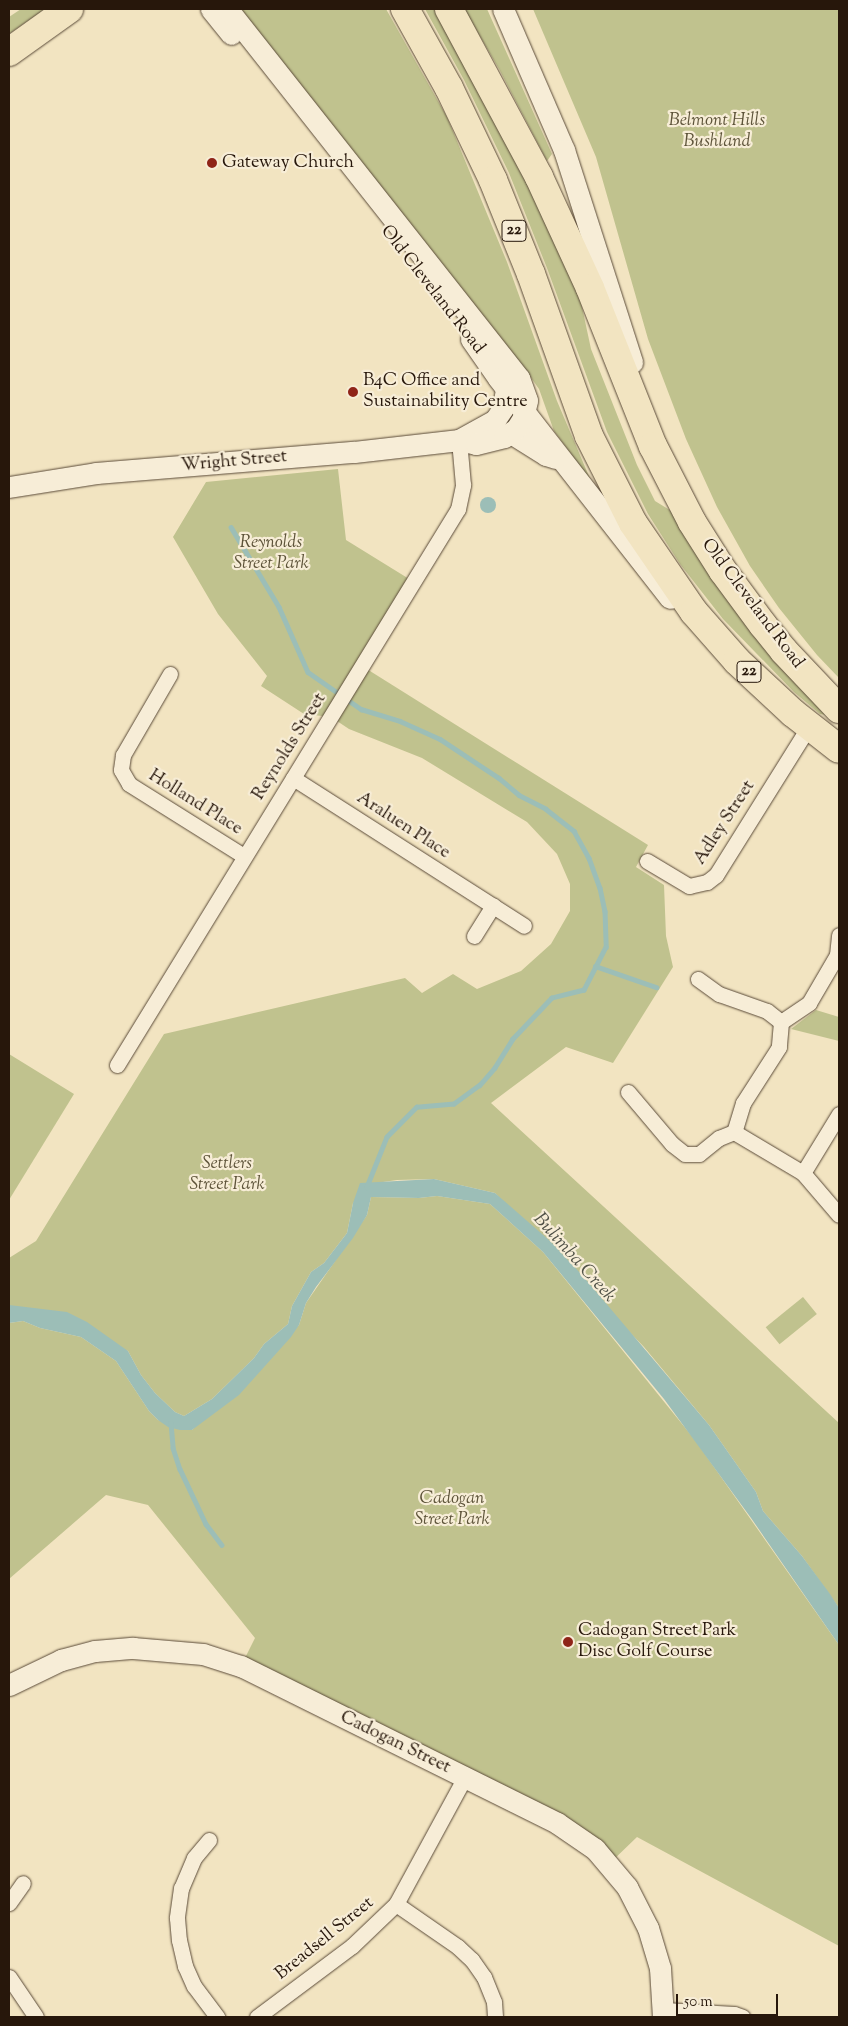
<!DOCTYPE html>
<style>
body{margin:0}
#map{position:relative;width:848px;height:2026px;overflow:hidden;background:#f2e4c1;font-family:"Sorts Mill Goudy",serif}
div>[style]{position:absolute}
.green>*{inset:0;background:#c0c28e;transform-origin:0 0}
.water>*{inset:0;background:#9cbeb7}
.round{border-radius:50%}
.stream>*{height:4.5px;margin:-2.25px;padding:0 2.25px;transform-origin:2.25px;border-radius:2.25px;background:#9cbeb7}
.roads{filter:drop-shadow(0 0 1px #5a4a38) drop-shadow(0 0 1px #5a4a38)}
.street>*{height:15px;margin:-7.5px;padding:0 7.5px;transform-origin:7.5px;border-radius:7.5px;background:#f7edd7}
.secondary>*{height:21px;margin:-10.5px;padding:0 10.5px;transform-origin:10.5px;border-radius:10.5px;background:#f7edd7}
.highway>*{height:28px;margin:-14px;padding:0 14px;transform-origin:14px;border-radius:14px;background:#f2e4c1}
.dots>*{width:14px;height:14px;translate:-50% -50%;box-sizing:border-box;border:2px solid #f7edd7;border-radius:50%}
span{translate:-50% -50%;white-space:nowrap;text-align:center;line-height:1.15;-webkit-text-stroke:4.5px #f7edd7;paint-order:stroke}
.shield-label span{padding:1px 4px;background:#f7edd7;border:1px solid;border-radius:4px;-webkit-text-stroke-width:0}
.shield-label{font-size:16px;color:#27170b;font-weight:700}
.park-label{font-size:18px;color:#5d5339;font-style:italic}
.poi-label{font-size:18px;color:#27170b}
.left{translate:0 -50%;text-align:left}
.street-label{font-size:18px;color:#27170b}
.water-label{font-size:19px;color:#505147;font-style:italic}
.frame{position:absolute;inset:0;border:10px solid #27170b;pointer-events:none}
.scale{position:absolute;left:676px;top:1994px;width:102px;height:22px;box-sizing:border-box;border:2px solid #27170b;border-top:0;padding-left:6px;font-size:15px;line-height:18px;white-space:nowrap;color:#27170b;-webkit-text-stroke:4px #f7edd7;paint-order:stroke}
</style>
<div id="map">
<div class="green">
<i style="clip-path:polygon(21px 9px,45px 9px,9px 34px,9px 17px)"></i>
<i style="clip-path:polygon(241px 9px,386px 9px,447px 117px,507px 262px,557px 401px,591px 481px,554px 431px,539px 389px,527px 372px)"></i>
<i style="clip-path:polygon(425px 9px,434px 9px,501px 128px,579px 293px,591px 349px,637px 465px,655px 501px,673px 512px,827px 715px,820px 714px,794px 692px,723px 619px,680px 564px,648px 514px,607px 432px,547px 268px,509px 173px,464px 80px)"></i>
<i style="clip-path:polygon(464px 9px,487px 9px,552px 154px,547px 161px,499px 69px)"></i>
<i style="clip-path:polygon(533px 9px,839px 9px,839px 678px,817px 655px,779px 608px,750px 566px,717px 507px,686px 439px,648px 339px,596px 157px)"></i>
<i style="clip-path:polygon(338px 469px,346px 540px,414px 582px,362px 666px,648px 845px,636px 867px,664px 885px,666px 936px,673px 967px,613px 1063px,566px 1047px,491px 1103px,839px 1423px,839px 1608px,802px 1556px,763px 1511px,756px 1492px,709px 1425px,644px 1347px,495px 1193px,434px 1179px,397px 1180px,383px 1182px,353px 1203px,347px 1233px,324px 1263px,311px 1272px,292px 1306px,288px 1324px,264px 1344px,254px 1358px,212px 1399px,184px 1416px,175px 1412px,155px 1393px,141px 1375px,128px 1351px,9px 1306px,9px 1258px,36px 1241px,164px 1034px,405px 978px,422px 993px,453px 974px,477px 989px,521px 971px,551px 944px,570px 911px,570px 884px,557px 854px,527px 822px,422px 758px,349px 729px,331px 717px,304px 714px,261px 686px,267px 676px,218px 614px,173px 537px,206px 482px)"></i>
<i style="clip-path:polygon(816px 1010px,839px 1017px,839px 1041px,791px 1029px)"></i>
<i style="clip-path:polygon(9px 1054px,74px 1094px,9px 1200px)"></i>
<i style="clip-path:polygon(437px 1196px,490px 1204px,543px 1252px,695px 1440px,839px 1645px,839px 1946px,637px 1837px,609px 1864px,595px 1849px,241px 1666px,255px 1638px,148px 1505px,106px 1495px,9px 1579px,9px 1323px,23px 1321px,40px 1328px,81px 1337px,116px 1361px,149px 1411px,158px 1420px,192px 1430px,299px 1325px,306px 1303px,367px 1215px,371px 1197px,419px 1198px)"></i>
<i style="left:803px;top:1297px;width:22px;height:48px;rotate:51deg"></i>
</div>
<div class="water">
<i class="round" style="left:480px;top:497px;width:16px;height:16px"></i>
<i style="clip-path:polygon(434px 1179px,495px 1193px,550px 1241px,582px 1275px,709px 1425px,756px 1492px,763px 1511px,802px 1556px,830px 1594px,839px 1608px,839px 1645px,751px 1518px,664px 1399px,543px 1252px,490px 1204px,437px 1196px,419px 1198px,371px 1197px,367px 1215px,353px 1238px,316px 1287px,306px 1303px,299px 1325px,291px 1337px,239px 1395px,192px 1430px,180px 1430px,168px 1427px,158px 1420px,149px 1411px,116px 1361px,81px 1337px,40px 1328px,23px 1321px,9px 1323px,9px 1305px,67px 1312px,87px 1322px,128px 1351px,141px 1375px,155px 1393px,175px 1412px,184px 1416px,212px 1399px,254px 1358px,264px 1344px,288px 1324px,292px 1306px,311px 1272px,324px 1263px,347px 1233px,353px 1203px,360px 1183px)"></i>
</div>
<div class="stream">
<i style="left:231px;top:527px;width:93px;rotate:59deg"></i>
<i style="left:279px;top:607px;width:71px;rotate:66deg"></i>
<i style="left:308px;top:672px;width:65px;rotate:34.9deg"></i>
<i style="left:361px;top:709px;width:41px;rotate:17.1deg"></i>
<i style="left:400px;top:721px;width:44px;rotate:24.2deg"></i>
<i style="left:440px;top:739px;width:71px;rotate:33.5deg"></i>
<i style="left:499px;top:778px;width:26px;rotate:40deg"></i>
<i style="left:519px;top:795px;width:30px;rotate:27deg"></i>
<i style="left:546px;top:809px;width:36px;rotate:38deg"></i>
<i style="left:574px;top:831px;width:31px;rotate:61deg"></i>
<i style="left:589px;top:858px;width:32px;rotate:70deg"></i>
<i style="left:600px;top:888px;width:24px;rotate:78deg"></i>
<i style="left:605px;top:911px;width:36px;rotate:88deg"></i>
<i style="left:606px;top:947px;width:48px;rotate:117.1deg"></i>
<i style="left:584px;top:990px;width:33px;rotate:166deg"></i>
<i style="left:552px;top:998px;width:57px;rotate:133.6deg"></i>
<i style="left:513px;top:1039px;width:34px;rotate:122deg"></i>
<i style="left:495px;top:1068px;width:23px;rotate:131deg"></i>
<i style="left:480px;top:1085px;width:32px;rotate:144deg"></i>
<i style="left:454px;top:1104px;width:37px;rotate:175deg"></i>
<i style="left:417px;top:1107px;width:42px;rotate:135deg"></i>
<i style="left:387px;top:1137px;width:54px;rotate:111.8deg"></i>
<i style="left:595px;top:966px;width:65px;rotate:19deg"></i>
<i style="left:171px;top:1423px;width:25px;rotate:85deg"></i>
<i style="left:173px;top:1448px;width:22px;rotate:72deg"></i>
<i style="left:180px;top:1469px;width:61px;rotate:64.7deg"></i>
<i style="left:206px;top:1524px;width:26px;rotate:53deg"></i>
</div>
<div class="roads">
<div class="street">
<i style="left:170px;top:674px;width:94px;rotate:120.1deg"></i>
<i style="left:123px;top:755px;width:15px;rotate:98deg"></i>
<i style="left:121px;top:770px;width:16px;rotate:60deg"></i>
<i style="left:129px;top:784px;width:136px;rotate:32.1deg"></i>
<i style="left:293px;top:778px;width:274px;rotate:32.6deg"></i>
<i style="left:647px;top:861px;width:49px;rotate:30.8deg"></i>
<i style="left:689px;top:886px;width:18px;rotate:-13deg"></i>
<i style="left:707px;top:882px;width:11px;rotate:-38deg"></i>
<i style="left:716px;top:875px;width:176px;rotate:-58deg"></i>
<i style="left:474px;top:936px;width:36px;rotate:-58deg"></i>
<i style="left:698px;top:979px;width:26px;rotate:36deg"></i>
<i style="left:719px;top:994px;width:51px;rotate:19.5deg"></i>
<i style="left:767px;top:1011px;width:18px;rotate:38deg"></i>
<i style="left:781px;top:1022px;width:25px;rotate:95deg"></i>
<i style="left:779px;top:1047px;width:67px;rotate:122.7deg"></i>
<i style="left:743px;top:1103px;width:30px;rotate:107deg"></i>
<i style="left:734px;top:1132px;width:80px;rotate:30.7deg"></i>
<i style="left:803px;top:1173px;width:55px;rotate:49.4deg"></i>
<i style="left:781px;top:1022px;width:34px;rotate:-34deg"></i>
<i style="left:809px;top:1003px;width:56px;rotate:-59.7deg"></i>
<i style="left:837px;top:955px;width:20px;rotate:-84deg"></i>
<i style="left:117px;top:1065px;width:652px;rotate:-58.48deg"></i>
<i style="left:458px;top:509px;width:25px;rotate:-78deg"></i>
<i style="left:463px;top:485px;width:45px;rotate:-95.1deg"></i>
<i style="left:628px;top:1092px;width:68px;rotate:49.8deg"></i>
<i style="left:672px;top:1144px;width:16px;rotate:38deg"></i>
<i style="left:685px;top:1154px;width:14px"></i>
<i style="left:699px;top:1154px;width:26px;rotate:-39deg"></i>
<i style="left:719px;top:1138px;width:16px;rotate:-22deg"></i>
<i style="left:803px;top:1173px;width:69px;rotate:-58.6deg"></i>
<i style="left:209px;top:1840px;width:23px;rotate:130deg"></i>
<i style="left:194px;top:1858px;width:33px;rotate:113deg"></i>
<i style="left:181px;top:1888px;width:30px;rotate:98deg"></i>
<i style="left:177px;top:1918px;width:22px;rotate:85deg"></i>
<i style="left:179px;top:1940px;width:27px;rotate:77deg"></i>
<i style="left:185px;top:1966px;width:22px;rotate:66deg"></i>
<i style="left:194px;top:1986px;width:39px;rotate:53deg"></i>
<i style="left:9px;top:1903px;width:24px;rotate:-55deg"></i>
<i style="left:396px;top:1904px;width:75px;rotate:34.7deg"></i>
<i style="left:458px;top:1947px;width:19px;rotate:43deg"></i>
<i style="left:472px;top:1960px;width:21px;rotate:55deg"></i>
<i style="left:484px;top:1977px;width:27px;rotate:68deg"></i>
<i style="left:494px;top:2002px;width:15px;rotate:86deg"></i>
<i style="left:9px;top:1977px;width:48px;rotate:56deg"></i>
<i style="left:664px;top:2010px;width:70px;rotate:3.3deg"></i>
<i style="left:734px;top:2014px;width:9px;rotate:18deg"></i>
<i style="left:257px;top:2017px;width:119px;rotate:-36.8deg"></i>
<i style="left:352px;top:1946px;width:61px;rotate:-43.7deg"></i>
<i style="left:396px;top:1904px;width:145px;rotate:-61.5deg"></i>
</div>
<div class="secondary">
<i style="left:211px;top:9px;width:32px;rotate:51deg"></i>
<i style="left:503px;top:9px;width:154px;rotate:66.6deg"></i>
<i style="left:564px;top:150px;width:223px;rotate:72.2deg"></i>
<i style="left:471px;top:339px;width:47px;rotate:55.3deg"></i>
<i style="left:498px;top:378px;width:279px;rotate:52deg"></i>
<i style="left:511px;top:433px;width:41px;rotate:32.2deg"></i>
<i style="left:546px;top:455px;width:10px;rotate:17deg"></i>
<i style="left:459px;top:440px;width:41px;rotate:-29.1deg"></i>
<i style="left:495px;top:420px;width:14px;rotate:-56deg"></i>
<i style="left:503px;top:408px;width:18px;rotate:-81deg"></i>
<i style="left:9px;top:487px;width:88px;rotate:-9.1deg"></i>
<i style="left:96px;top:473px;width:259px;rotate:-4.7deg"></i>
<i style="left:354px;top:452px;width:106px;rotate:-6.5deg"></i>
<i style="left:459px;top:440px;width:17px;rotate:13deg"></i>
<i style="left:476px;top:444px;width:29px;rotate:-14deg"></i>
<i style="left:504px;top:437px;width:14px;rotate:-34deg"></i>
<i style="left:516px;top:429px;width:13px;rotate:-58deg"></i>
<i style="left:523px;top:418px;width:18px;rotate:-77deg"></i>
<i style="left:527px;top:400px;width:23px;rotate:-110deg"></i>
<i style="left:519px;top:378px;width:470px;rotate:-128.3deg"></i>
<i style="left:9px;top:1685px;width:58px;rotate:-25.7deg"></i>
<i style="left:61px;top:1660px;width:35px;rotate:-15deg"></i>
<i style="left:95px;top:1651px;width:38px;rotate:-5deg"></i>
<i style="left:133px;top:1648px;width:70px;rotate:4.9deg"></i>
<i style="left:203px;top:1654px;width:40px;rotate:18deg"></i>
<i style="left:241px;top:1666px;width:353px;rotate:26.4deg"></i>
<i style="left:557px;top:1823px;width:46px;rotate:34.4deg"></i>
<i style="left:595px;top:1849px;width:50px;rotate:49.9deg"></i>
<i style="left:627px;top:1887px;width:46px;rotate:62.9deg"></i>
<i style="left:648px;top:1928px;width:42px;rotate:73.3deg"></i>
<i style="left:660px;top:1968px;width:49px;rotate:86.5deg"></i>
</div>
<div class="highway">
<i style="left:405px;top:9px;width:90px;rotate:60.9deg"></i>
<i style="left:449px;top:88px;width:102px;rotate:64.4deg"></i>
<i style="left:493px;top:180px;width:101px;rotate:68deg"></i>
<i style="left:531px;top:274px;width:172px;rotate:70.3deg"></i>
<i style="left:589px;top:436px;width:97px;rotate:63.2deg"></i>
<i style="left:633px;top:523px;width:108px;rotate:55.6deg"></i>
<i style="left:694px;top:612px;width:65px;rotate:48.7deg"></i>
<i style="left:737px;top:661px;width:76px;rotate:42.9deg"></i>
<i style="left:793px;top:713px;width:58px;rotate:38deg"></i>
<i style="left:449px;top:9px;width:191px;rotate:61.8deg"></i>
<i style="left:539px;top:177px;width:122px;rotate:65.3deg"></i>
<i style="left:590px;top:288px;width:170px;rotate:68.3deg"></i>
<i style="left:653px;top:446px;width:85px;rotate:62.8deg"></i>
<i style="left:692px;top:522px;width:58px;rotate:57.7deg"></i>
<i style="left:723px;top:571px;width:67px;rotate:53.5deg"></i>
<i style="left:763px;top:625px;width:33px;rotate:51deg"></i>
<i style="left:784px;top:651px;width:80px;rotate:46.5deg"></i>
<i style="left:9px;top:52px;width:74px;rotate:-35.6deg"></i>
</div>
</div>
<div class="dots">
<i style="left:212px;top:163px;background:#8f2418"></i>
<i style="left:353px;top:392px;background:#8f2418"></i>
<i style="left:568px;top:1642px;background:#8f2418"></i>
</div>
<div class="shield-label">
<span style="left:514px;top:231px">22</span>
<span style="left:749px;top:672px">22</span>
</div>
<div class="park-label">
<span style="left:717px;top:132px">Belmont Hills<br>Bushland</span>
<span style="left:271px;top:554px">Reynolds<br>Street Park</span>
<span style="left:227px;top:1175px">Settlers<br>Street Park</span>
<span style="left:452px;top:1510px">Cadogan<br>Street Park</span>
</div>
<div class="poi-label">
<span class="left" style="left:222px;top:163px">Gateway Church</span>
<span class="left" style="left:363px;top:392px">B4C Office and<br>Sustainability Centre</span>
<span class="left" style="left:578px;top:1642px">Cadogan Street Park<br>Disc Golf Course</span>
</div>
<div class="street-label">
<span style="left:432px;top:290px;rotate:52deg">Old Cleveland Road</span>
<span style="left:234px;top:462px;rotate:-5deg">Wright Street</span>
<span style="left:752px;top:604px;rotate:53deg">Old Cleveland Road</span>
<span style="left:290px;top:747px;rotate:-58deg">Reynolds Street</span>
<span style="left:195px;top:803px;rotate:32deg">Holland Place</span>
<span style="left:725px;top:823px;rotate:-57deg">Adley Street</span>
<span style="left:403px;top:826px;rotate:33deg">Araluen Place</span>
<span style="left:395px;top:1743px;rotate:26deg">Cadogan Street</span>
<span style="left:325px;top:1939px;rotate:-39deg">Breadsell Street</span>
</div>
<div class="water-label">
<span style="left:574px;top:1258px;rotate:48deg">Bulimba Creek</span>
</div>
<div class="frame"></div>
<div class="scale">50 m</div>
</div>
